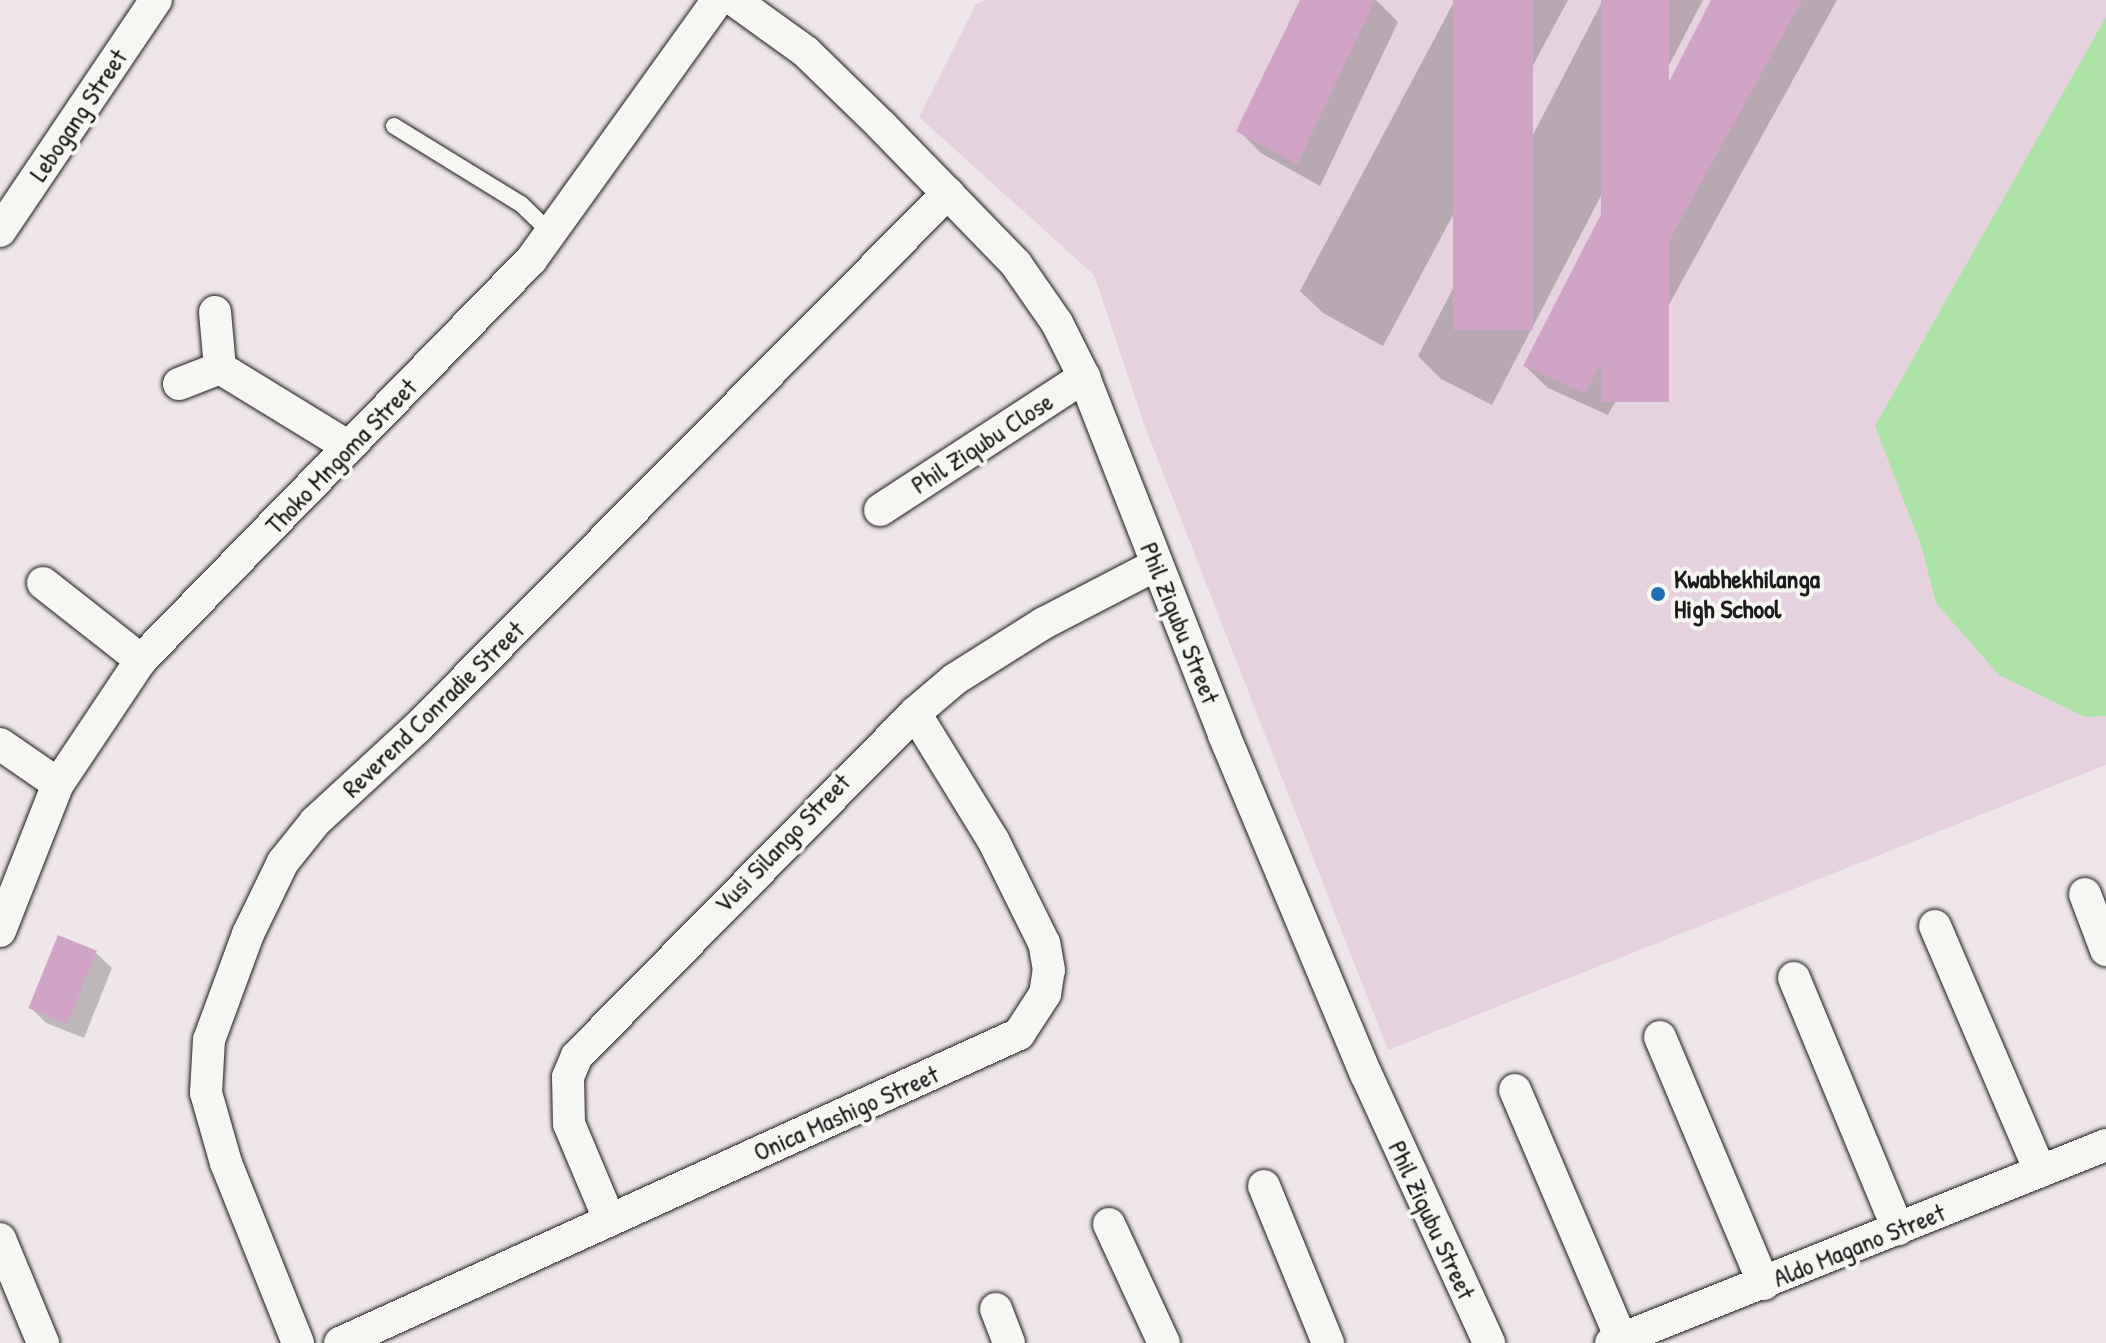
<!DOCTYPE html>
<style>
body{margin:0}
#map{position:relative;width:2106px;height:1343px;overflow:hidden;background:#efe6e9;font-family:"Patrick Hand",sans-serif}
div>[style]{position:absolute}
.built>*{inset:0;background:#e6d2df}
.green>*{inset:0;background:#ace2a5}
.shadow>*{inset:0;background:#0003}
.building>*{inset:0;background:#d1a4c7;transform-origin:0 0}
.roads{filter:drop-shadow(0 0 2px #1c1c1c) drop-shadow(0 0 2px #1c1c1c)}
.lane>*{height:16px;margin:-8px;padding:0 8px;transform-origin:8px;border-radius:8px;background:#f6f6f2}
.street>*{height:32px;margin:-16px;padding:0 16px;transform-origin:16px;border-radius:16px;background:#f6f6f2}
.dots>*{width:22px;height:22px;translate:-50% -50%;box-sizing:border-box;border:4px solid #f6f6f2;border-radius:50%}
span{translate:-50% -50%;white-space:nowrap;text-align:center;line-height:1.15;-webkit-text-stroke:8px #f6f6f2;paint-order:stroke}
.street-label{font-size:26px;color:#1c1c1c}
.poi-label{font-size:26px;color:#1c1c1c;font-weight:700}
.left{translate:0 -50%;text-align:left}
</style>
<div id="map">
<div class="built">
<i style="clip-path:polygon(987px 0,2106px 0,2106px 765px,1388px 1050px,1144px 424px,1094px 275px,919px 117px,976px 4px)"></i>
</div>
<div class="green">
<i style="clip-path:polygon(2106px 17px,2106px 716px,2085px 717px,1999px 675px,1936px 603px,1922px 548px,1875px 426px)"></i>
</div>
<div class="shadow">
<i style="clip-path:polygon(1303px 0,1376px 0,1398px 22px,1320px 186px,1261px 153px,1238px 130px)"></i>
<i style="clip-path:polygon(1455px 0,1568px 0,1383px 346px,1323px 313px,1300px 291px)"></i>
<i style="clip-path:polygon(1603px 0,1703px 0,1492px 405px,1441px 379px,1418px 356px)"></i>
<i style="clip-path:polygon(1713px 0,1837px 0,1608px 415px,1548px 388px,1525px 366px)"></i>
<i style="clip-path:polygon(59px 938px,96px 953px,112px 968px,84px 1038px,46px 1023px,31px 1008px)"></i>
</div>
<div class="building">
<i style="clip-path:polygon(1300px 0,1375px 0,1297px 165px,1236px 131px)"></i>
<i style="left:1453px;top:0;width:80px;height:330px"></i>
<i style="left:1601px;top:0;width:68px;height:402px"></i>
<i style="clip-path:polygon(1711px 0,1802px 0,1585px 393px,1523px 366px)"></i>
<i style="left:58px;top:935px;width:42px;height:79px;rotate:22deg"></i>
</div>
<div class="roads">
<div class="lane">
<i style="left:394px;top:126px;width:149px;rotate:31.6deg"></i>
<i style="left:521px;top:204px;width:43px;rotate:44.1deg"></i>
</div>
<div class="street">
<i style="left:734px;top:0;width:89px;rotate:35.8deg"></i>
<i style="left:806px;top:52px;width:106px;rotate:44.2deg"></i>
<i style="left:882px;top:126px;width:192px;rotate:45.8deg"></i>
<i style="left:1016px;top:264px;width:72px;rotate:55.2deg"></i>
<i style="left:1057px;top:323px;width:60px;rotate:63.4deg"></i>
<i style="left:1084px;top:377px;width:384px;rotate:68.6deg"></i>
<i style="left:1224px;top:735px;width:368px;rotate:67.3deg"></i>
<i style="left:1366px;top:1074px;width:296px;rotate:65.4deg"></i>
<i style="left:0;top:231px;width:279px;rotate:-56deg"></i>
<i style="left:215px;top:312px;width:56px;rotate:84.9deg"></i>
<i style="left:220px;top:368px;width:151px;rotate:31.5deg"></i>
<i style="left:179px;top:384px;width:44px;rotate:-21.3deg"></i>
<i style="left:880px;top:510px;width:244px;rotate:-33.1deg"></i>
<i style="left:43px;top:583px;width:125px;rotate:38.2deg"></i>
<i style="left:0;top:744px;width:70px;rotate:34.6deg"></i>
<i style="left:2085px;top:894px;width:60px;rotate:69.4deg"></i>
<i style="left:1935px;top:926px;width:267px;rotate:66.8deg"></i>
<i style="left:0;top:931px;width:158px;rotate:-68.5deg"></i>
<i style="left:58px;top:784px;width:149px;rotate:-56.2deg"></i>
<i style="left:141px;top:660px;width:559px;rotate:-45.73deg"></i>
<i style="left:531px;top:260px;width:320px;rotate:-54.3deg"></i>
<i style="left:1794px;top:978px;width:272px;rotate:67.5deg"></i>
<i style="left:1660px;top:1037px;width:268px;rotate:67.2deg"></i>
<i style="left:1515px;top:1090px;width:271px;rotate:66.9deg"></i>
<i style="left:1264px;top:1186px;width:170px;rotate:67.8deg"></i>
<i style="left:609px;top:1219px;width:103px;rotate:-112.8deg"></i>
<i style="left:569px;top:1124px;width:47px;rotate:-91.2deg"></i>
<i style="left:568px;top:1077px;width:23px;rotate:-67deg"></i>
<i style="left:577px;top:1056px;width:482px;rotate:-45.4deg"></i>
<i style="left:915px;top:713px;width:52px;rotate:-40.4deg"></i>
<i style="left:955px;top:679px;width:105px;rotate:-32.2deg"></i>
<i style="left:1044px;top:623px;width:126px;rotate:-27.4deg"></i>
<i style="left:1109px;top:1224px;width:131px;rotate:65.2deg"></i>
<i style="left:0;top:1239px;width:113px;rotate:67.5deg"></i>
<i style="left:996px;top:1309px;width:36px;rotate:69deg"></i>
<i style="left:298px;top:1343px;width:194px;rotate:-111.8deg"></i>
<i style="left:226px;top:1163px;width:73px;rotate:-105.9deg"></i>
<i style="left:206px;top:1093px;width:53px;rotate:-86.8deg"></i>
<i style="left:209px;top:1040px;width:113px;rotate:-69.8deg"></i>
<i style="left:248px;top:934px;width:80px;rotate:-64.1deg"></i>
<i style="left:283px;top:862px;width:51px;rotate:-51.3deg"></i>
<i style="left:315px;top:822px;width:139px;rotate:-42.7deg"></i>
<i style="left:417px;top:728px;width:754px;rotate:-45.21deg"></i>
<i style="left:340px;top:1343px;width:746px;rotate:-24.47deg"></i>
<i style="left:1019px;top:1034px;width:48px;rotate:-57deg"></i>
<i style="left:1045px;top:994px;width:24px;rotate:-81deg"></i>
<i style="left:1049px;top:970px;width:27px;rotate:-100deg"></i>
<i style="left:1044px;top:943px;width:115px;rotate:-116.3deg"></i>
<i style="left:993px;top:840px;width:149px;rotate:-121.6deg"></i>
<i style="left:1611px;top:1343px;width:533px;rotate:-21.8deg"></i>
</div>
</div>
<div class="dots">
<i style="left:1658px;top:594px;background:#1f6fb2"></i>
</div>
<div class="street-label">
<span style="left:78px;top:115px;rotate:-56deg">Lebogang Street</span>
<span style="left:982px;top:443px;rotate:-33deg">Phil Ziqubu Close</span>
<span style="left:341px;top:456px;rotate:-46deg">Thoko Mngoma Street</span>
<span style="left:1180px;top:623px;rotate:68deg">Phil Ziqubu Street</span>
<span style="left:433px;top:709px;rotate:-44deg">Reverend Conradie Street</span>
<span style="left:782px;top:843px;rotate:-46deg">Vusi Silango Street</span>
<span style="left:846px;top:1113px;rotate:-24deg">Onica Mashigo Street</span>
<span style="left:1432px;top:1220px;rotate:65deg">Phil Ziqubu Street</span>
<span style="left:1859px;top:1245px;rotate:-22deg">Aldo Magano Street</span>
</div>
<div class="poi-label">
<span class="left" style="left:1674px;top:594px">Kwabhekhilanga<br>High School</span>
</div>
</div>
